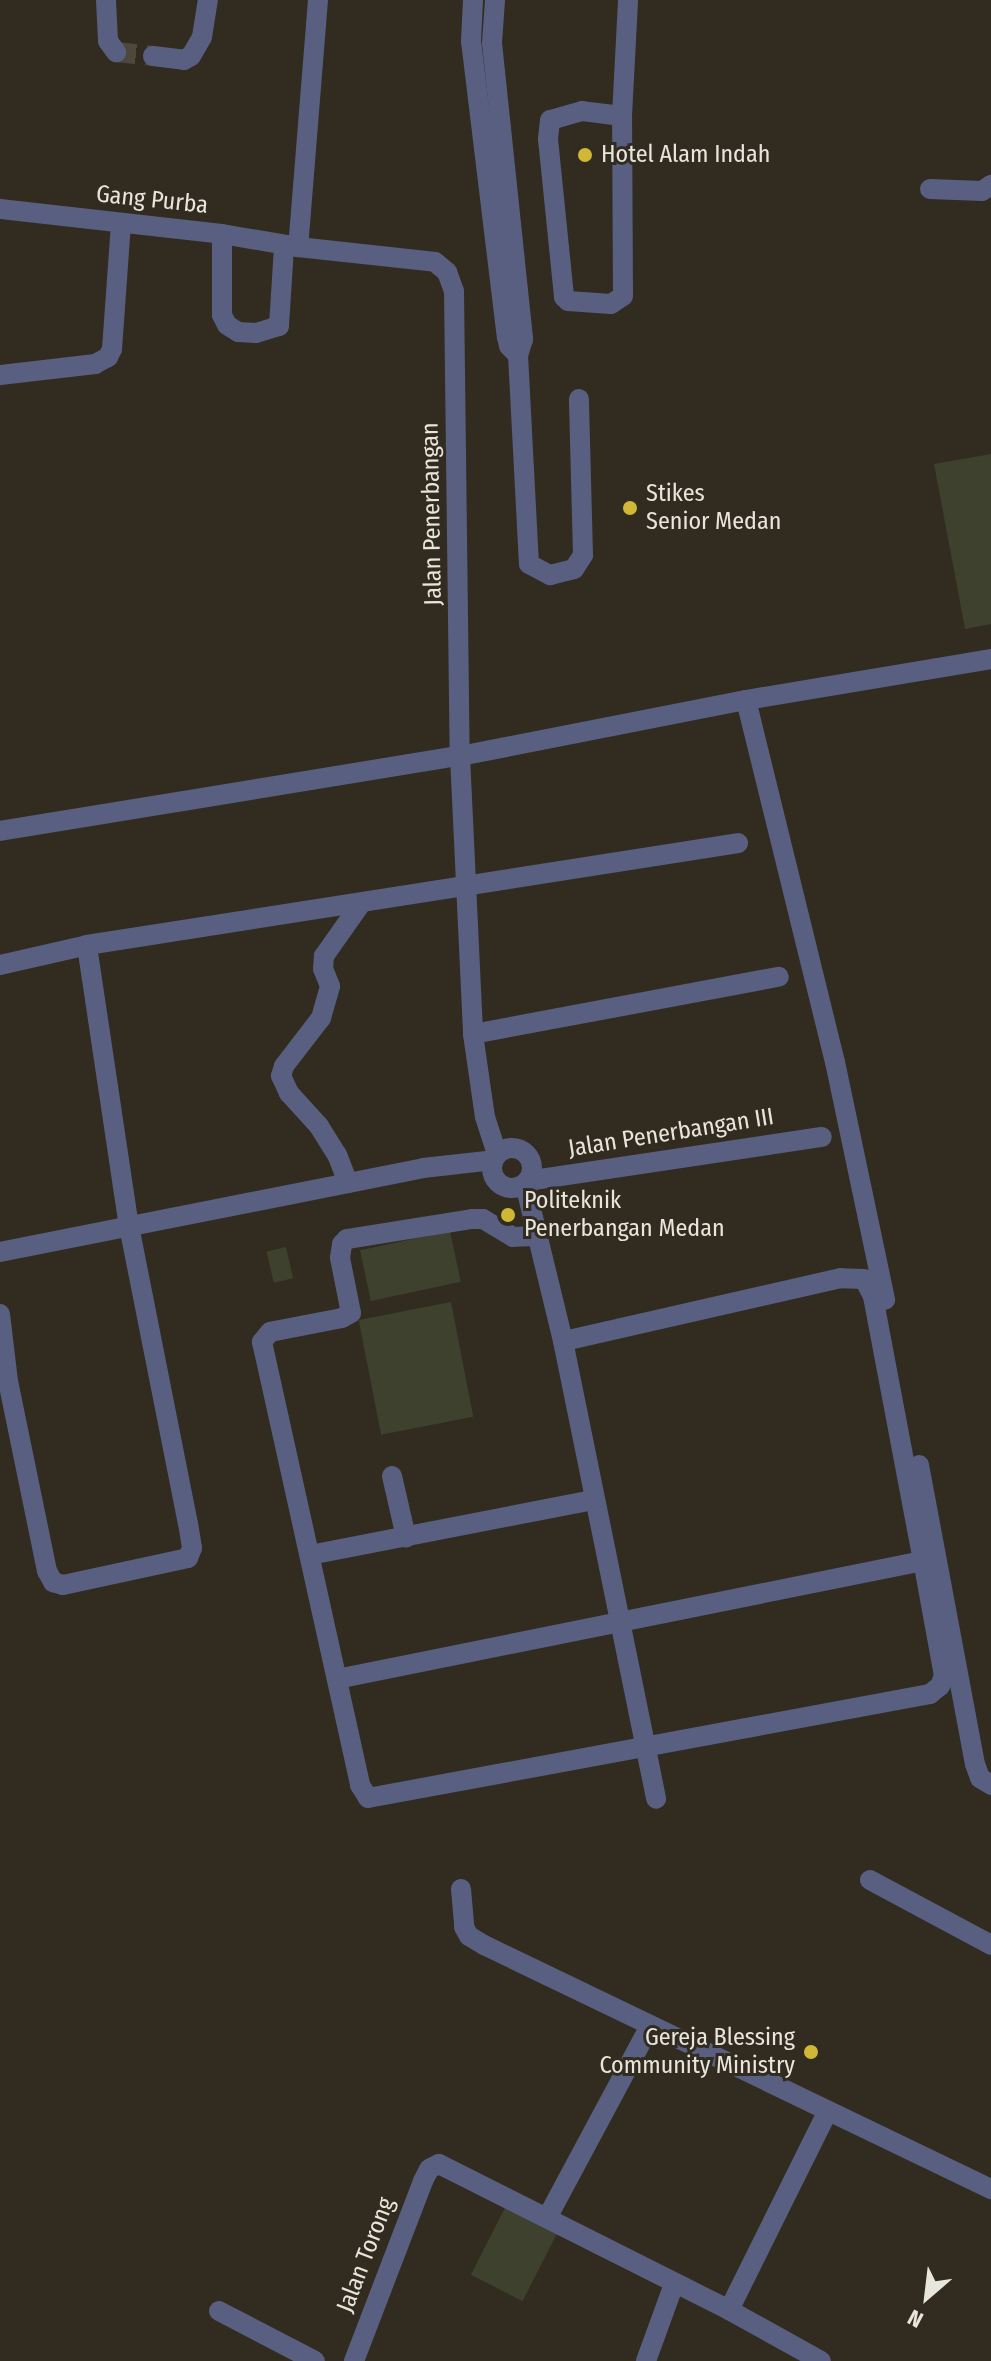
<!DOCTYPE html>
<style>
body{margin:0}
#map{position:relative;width:991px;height:2361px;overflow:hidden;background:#312c1f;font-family:"Fira Sans Condensed",sans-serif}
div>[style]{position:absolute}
.green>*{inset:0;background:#3d412d;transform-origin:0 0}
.minor-tunnel>*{height:20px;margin-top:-10px;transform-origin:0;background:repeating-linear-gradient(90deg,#4c483c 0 20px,transparent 0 30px)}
.minor>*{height:20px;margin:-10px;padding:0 10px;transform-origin:10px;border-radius:10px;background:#595f80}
.minor>.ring{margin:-10px;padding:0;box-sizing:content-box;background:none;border:20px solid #595f80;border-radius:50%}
.dots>*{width:22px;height:22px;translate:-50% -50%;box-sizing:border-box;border:4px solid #312c1f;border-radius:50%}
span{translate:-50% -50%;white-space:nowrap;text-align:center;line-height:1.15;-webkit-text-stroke:6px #312c1f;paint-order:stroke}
.poi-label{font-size:24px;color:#e8e5dd}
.left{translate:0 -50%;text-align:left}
.right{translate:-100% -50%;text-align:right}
.street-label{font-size:24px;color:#e8e5dd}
.north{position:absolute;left:887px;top:2257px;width:80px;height:80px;-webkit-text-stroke:6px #312c1f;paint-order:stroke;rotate:208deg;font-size:22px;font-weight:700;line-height:32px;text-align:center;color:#e8e5dd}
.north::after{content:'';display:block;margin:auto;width:28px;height:36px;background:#e8e5dd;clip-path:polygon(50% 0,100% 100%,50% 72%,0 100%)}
</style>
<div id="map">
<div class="green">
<i style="clip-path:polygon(991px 454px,991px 624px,965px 629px,934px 464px)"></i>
<i style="left:450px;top:1231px;width:52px;height:92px;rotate:78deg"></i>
<i style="left:286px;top:1247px;width:32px;height:20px;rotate:77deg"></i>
<i style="left:451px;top:1302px;width:117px;height:94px;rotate:79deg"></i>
<i style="left:509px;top:2200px;width:58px;height:84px;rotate:27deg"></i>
</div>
<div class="minor-tunnel">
<i style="left:116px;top:52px;width:37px;rotate:6deg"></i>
</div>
<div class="minor">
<i style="left:106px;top:0;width:41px;rotate:87.2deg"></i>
<i style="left:108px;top:41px;width:14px;rotate:54deg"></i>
<i style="left:318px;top:0;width:248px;rotate:94.6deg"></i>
<i style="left:298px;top:247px;width:138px;rotate:6.2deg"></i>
<i style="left:435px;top:262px;width:16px;rotate:40deg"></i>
<i style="left:447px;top:272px;width:20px;rotate:70deg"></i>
<i style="left:454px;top:291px;width:465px;rotate:89.3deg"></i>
<i style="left:460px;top:756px;width:278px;rotate:87.3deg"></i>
<i style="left:473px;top:1034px;width:84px;rotate:81.8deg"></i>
<i style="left:485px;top:1117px;width:39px;rotate:72deg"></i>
<i style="left:473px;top:0;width:41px;rotate:92.8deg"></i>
<i style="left:471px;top:41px;width:298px;rotate:83.1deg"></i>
<i style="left:507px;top:337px;width:9px;rotate:77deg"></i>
<i style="left:509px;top:346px;width:13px;rotate:45deg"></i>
<i style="left:495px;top:0;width:43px;rotate:94deg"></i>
<i style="left:492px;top:43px;width:298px;rotate:84deg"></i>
<i style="left:523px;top:339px;width:17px;rotate:107deg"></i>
<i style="left:518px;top:355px;width:209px;rotate:87deg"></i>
<i style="left:529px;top:564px;width:24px;rotate:28deg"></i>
<i style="left:550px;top:575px;width:25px;rotate:-14deg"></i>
<i style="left:574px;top:569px;width:17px;rotate:-57deg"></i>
<i style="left:583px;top:555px;width:156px;rotate:-91.5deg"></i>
<i style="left:153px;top:56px;width:31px;rotate:7deg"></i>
<i style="left:184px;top:60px;width:8px;rotate:-30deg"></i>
<i style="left:191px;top:56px;width:22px;rotate:-60deg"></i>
<i style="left:202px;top:37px;width:37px;rotate:-81deg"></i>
<i style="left:622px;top:116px;width:40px;rotate:-172.9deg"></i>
<i style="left:582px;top:111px;width:33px;rotate:164deg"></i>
<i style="left:550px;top:120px;width:19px;rotate:96deg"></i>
<i style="left:548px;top:139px;width:159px;rotate:84.2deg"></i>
<i style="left:564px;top:297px;width:6px;rotate:45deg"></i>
<i style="left:568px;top:301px;width:43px;rotate:4deg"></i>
<i style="left:611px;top:304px;width:14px;rotate:-34deg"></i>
<i style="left:623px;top:296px;width:180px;rotate:-90.3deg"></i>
<i style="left:622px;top:116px;width:116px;rotate:-87deg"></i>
<i style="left:930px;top:189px;width:52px;rotate:2.2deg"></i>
<i style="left:982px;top:191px;width:11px;rotate:-34deg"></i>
<i style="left:0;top:209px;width:223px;rotate:6.4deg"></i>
<i style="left:222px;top:234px;width:77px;rotate:9.7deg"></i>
<i style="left:222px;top:234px;width:81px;rotate:90deg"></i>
<i style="left:222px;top:315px;width:11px;rotate:63deg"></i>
<i style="left:227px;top:325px;width:13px;rotate:32deg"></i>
<i style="left:238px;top:332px;width:18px;rotate:3deg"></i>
<i style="left:256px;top:333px;width:24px;rotate:-17deg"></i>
<i style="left:279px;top:326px;width:80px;rotate:-86.4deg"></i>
<i style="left:0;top:375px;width:96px;rotate:-6.6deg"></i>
<i style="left:95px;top:364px;width:15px;rotate:-28deg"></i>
<i style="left:108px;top:357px;width:9px;rotate:-63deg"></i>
<i style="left:112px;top:349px;width:126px;rotate:-85.9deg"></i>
<i style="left:746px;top:700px;width:373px;rotate:76.2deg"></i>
<i style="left:835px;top:1062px;width:243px;rotate:78.1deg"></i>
<i style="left:0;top:831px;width:466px;rotate:-9.3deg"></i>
<i style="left:460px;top:756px;width:291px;rotate:-11.1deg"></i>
<i style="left:746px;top:700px;width:248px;rotate:-9.5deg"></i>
<i style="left:0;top:965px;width:89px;rotate:-12.9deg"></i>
<i style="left:87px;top:945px;width:659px;rotate:-8.9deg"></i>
<i style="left:473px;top:1034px;width:311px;rotate:-10.6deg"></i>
<i class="ring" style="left:492px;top:1148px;width:20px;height:20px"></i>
<i style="left:527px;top:1181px;width:298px;rotate:-8.5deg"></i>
<i style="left:348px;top:1183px;width:30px;rotate:-111deg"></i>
<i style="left:337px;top:1155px;width:34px;rotate:-122deg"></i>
<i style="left:319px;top:1126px;width:45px;rotate:-132.3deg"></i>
<i style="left:289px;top:1093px;width:19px;rotate:-115deg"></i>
<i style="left:281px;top:1076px;width:10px;rotate:-73deg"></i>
<i style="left:284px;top:1066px;width:61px;rotate:-52.4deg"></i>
<i style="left:321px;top:1018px;width:33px;rotate:-74deg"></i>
<i style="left:330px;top:986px;width:18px;rotate:-112deg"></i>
<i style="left:323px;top:969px;width:13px;rotate:-86deg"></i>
<i style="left:324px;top:956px;width:62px;rotate:-54.8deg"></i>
<i style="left:525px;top:1184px;width:162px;rotate:76.4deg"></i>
<i style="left:563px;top:1341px;width:467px;rotate:78.5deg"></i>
<i style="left:538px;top:1236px;width:25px;rotate:178deg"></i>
<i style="left:513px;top:1237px;width:35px;rotate:-149deg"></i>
<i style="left:483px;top:1219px;width:11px;rotate:180deg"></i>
<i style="left:472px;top:1219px;width:127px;rotate:170.9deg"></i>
<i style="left:347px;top:1239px;width:7px;rotate:135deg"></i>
<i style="left:342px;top:1244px;width:14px;rotate:98deg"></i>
<i style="left:340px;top:1258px;width:56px;rotate:78.7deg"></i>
<i style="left:351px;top:1313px;width:10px;rotate:151deg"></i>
<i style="left:342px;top:1318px;width:73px;rotate:169deg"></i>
<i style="left:270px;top:1332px;width:13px;rotate:129deg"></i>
<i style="left:262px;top:1342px;width:454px;rotate:77.5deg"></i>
<i style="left:360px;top:1785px;width:15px;rotate:58deg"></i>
<i style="left:368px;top:1798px;width:572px;rotate:-10.48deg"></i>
<i style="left:930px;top:1694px;width:13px;rotate:-39deg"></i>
<i style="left:940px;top:1686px;width:11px;rotate:-68deg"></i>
<i style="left:944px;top:1676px;width:117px;rotate:-100.3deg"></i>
<i style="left:923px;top:1561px;width:270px;rotate:-100.7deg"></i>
<i style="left:873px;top:1296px;width:19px;rotate:-118deg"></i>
<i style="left:864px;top:1279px;width:23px;rotate:-178deg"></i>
<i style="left:841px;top:1278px;width:285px;rotate:167.2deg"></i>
<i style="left:0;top:1252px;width:431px;rotate:-11.2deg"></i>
<i style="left:423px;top:1168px;width:71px;rotate:-6.4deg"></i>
<i style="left:0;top:1314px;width:67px;rotate:83.2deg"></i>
<i style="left:8px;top:1381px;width:194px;rotate:78.4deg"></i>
<i style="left:47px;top:1571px;width:13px;rotate:61deg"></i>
<i style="left:53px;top:1582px;width:10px;rotate:17deg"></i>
<i style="left:63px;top:1585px;width:128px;rotate:-12.2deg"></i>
<i style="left:188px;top:1558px;width:11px;rotate:-68deg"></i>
<i style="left:192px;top:1548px;width:24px;rotate:-99deg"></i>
<i style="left:188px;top:1524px;width:303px;rotate:-101.2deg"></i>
<i style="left:129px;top:1227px;width:285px;rotate:-98.5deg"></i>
<i style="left:919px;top:1465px;width:304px;rotate:79.4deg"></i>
<i style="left:975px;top:1764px;width:15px;rotate:70deg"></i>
<i style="left:980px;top:1778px;width:13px;rotate:32deg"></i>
<i style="left:392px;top:1476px;width:63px;rotate:77.1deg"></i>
<i style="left:310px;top:1555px;width:289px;rotate:-11deg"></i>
<i style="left:337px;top:1679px;width:598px;rotate:-11.39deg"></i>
<i style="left:870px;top:1880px;width:137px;rotate:28.2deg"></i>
<i style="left:461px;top:1889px;width:38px;rotate:85deg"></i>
<i style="left:464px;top:1927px;width:10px;rotate:61deg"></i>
<i style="left:469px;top:1936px;width:17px;rotate:31deg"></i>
<i style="left:484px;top:1945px;width:563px;rotate:25.7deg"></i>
<i style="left:547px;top:2218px;width:218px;rotate:-61.8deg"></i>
<i style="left:729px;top:2310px;width:220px;rotate:-63.6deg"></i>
<i style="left:219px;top:2311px;width:108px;rotate:27.5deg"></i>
<i style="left:354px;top:2361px;width:193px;rotate:-69deg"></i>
<i style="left:423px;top:2181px;width:13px;rotate:-63deg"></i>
<i style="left:429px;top:2169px;width:11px;rotate:-27deg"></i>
<i style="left:439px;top:2164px;width:325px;rotate:26.7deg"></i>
<i style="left:729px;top:2310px;width:105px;rotate:29deg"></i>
<i style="left:646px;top:2361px;width:82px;rotate:-70deg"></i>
</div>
<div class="dots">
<i style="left:585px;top:155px;background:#d1b736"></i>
<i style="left:630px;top:508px;background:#d1b736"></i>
<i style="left:508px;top:1215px;background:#d1b736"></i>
<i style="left:811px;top:2052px;background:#d1b736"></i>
</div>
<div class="poi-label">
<span class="left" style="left:601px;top:155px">Hotel Alam Indah</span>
<span class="left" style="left:646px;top:508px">Stikes<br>Senior Medan</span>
<span class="left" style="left:524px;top:1215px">Politeknik<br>Penerbangan Medan</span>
<span class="right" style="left:795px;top:2052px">Gereja Blessing<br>Community Ministry</span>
</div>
<div class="street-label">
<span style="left:152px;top:200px;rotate:6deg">Gang Purba</span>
<span style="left:432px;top:514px;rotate:-91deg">Jalan Penerbangan</span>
<span style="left:671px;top:1133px;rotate:-9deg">Jalan Penerbangan III</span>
<span style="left:366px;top:2255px;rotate:-69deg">Jalan Torong</span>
</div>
<div class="north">N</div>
</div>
